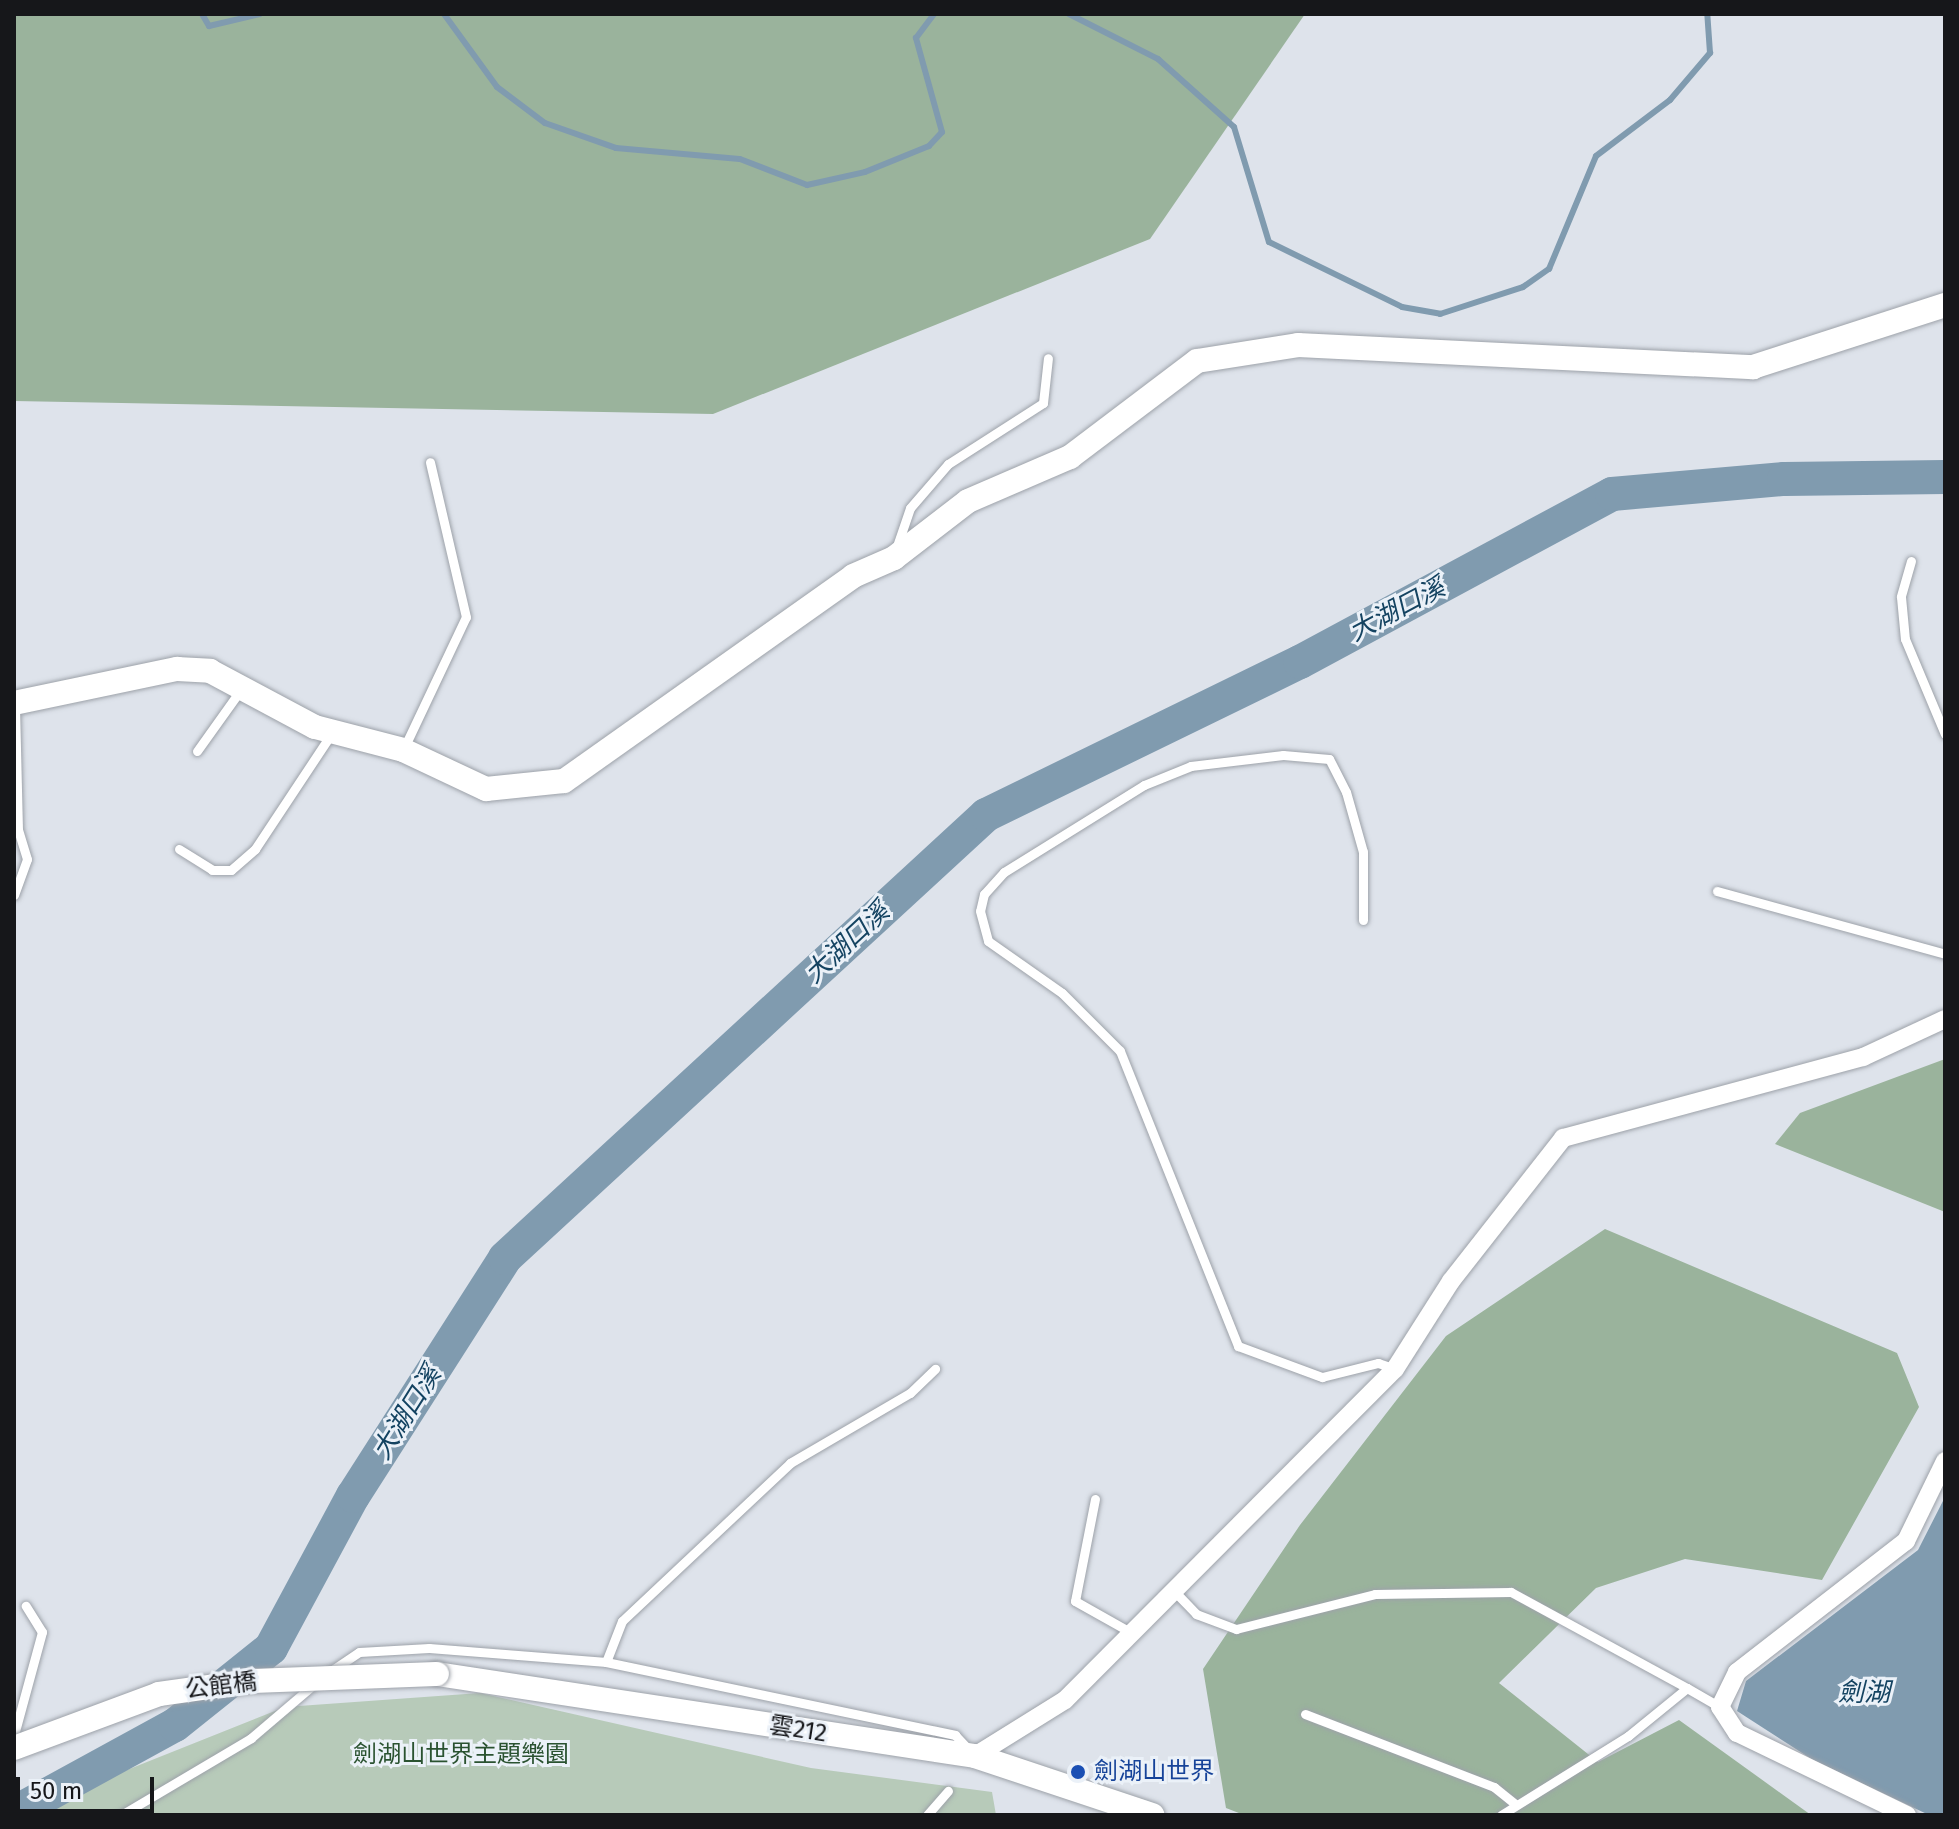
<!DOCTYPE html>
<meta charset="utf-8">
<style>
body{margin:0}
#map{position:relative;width:1959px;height:1829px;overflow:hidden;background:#dee3eb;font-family:"Fira Sans","Noto Sans TC",sans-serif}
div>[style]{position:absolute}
.green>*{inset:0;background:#b7cab9}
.forest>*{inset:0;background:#9ab39c}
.water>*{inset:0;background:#809baf}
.stream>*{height:6px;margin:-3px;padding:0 3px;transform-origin:3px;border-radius:3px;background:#809baf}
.river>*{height:34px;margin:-17px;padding:0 17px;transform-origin:17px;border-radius:17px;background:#809baf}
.roads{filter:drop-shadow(0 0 2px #9da2a9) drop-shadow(0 0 2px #9da2a9)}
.service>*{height:9px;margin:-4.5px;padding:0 4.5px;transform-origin:4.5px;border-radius:4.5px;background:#fff}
.minor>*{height:18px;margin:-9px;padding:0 9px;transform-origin:9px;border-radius:9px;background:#fff}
.tertiary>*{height:24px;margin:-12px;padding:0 12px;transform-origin:12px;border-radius:12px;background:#fff}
.bridges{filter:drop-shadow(0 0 2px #9da2a9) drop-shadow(0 0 2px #9da2a9)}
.tertiary-bridge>*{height:24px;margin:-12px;padding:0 12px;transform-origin:12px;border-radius:12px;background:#fff}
.dots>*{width:22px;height:22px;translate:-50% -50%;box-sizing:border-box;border:4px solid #ebf1f8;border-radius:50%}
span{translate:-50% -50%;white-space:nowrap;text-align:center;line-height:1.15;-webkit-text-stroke:6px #ebf1f8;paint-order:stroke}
.street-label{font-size:24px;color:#16171a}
.park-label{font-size:24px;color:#2a5230}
.transit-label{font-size:24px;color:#164399}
.left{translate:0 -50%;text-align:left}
.water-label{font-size:26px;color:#144361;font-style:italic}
.frame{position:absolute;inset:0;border:16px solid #16171a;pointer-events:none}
.scale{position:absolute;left:16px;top:1777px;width:138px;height:36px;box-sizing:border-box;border:4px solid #16171a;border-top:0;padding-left:10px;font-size:24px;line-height:28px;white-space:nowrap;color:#16171a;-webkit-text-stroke:6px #ebf1f8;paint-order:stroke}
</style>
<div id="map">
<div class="green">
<i style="clip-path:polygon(480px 1693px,811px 1768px,992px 1792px,996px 1815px,14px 1815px,285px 1707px)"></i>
</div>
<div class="forest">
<i style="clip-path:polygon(14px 14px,1305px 14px,1150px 239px,713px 414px,14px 401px)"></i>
<i style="clip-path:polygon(1945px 1059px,1945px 1212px,1775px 1144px,1800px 1113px)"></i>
<i style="clip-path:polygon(1605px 1229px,1897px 1353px,1919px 1407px,1822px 1580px,1685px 1559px,1596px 1588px,1499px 1683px,1598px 1762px,1679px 1720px,1811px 1815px,1244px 1815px,1226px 1808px,1203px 1669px,1300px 1525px,1446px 1336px)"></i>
</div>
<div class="water">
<i style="clip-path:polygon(1945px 1497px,1945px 1815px,1929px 1815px,1813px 1760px,1737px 1711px,1746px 1681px,1918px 1550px)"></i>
</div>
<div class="stream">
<i style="left:202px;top:14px;width:14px;rotate:60deg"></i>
<i style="left:209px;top:26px;width:52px;rotate:-13.2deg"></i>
<i style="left:444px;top:14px;width:90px;rotate:54deg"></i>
<i style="left:497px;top:87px;width:60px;rotate:36.9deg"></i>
<i style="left:545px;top:123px;width:75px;rotate:19.4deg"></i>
<i style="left:616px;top:148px;width:124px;rotate:5.1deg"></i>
<i style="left:740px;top:159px;width:72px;rotate:21.2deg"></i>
<i style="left:807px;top:185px;width:59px;rotate:-12.6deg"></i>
<i style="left:865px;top:172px;width:69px;rotate:-22.1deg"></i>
<i style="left:929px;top:146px;width:19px;rotate:-47deg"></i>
<i style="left:942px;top:132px;width:98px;rotate:-105.5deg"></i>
<i style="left:916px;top:38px;width:30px;rotate:-53deg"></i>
<i style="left:1069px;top:14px;width:100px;rotate:26.8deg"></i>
<i style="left:1158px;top:59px;width:102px;rotate:41.8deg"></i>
<i style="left:1234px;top:127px;width:120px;rotate:73.1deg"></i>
<i style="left:1269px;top:242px;width:148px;rotate:26deg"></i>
<i style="left:1402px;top:307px;width:39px;rotate:10deg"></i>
<i style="left:1440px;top:314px;width:87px;rotate:-18deg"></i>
<i style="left:1523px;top:287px;width:32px;rotate:-35deg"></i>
<i style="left:1549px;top:269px;width:122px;rotate:-67.4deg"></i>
<i style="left:1596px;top:156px;width:93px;rotate:-37.1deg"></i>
<i style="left:1670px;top:100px;width:62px;rotate:-49.6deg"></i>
<i style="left:1710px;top:53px;width:39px;rotate:-94deg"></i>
</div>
<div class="river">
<i style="left:14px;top:1813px;width:183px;rotate:-28.7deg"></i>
<i style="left:175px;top:1725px;width:123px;rotate:-38.7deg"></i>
<i style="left:271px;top:1648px;width:173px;rotate:-61.7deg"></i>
<i style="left:353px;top:1496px;width:282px;rotate:-57.4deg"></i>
<i style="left:505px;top:1258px;width:654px;rotate:-42.65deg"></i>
<i style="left:986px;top:815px;width:349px;rotate:-26deg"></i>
<i style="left:1300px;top:662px;width:354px;rotate:-28.3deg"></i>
<i style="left:1612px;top:494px;width:173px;rotate:-5deg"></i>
<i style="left:1784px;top:479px;width:161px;rotate:-0.7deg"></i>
</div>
<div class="roads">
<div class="service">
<i style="left:896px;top:549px;width:43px;rotate:-71.1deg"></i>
<i style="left:910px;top:508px;width:58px;rotate:-49.2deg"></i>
<i style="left:948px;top:464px;width:113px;rotate:-32.7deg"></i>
<i style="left:1043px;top:403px;width:45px;rotate:-83.7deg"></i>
<i style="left:1911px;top:561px;width:37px;rotate:106deg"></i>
<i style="left:1901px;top:597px;width:42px;rotate:84.6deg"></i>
<i style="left:1905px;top:639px;width:103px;rotate:67.2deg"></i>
<i style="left:403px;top:750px;width:147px;rotate:-64.7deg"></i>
<i style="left:466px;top:617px;width:159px;rotate:-103.1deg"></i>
<i style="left:197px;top:751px;width:77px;rotate:-54.5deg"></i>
<i style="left:179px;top:849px;width:39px;rotate:32deg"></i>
<i style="left:212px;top:870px;width:19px"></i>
<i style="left:231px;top:870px;width:32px;rotate:-41deg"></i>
<i style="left:255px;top:849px;width:138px;rotate:-56.5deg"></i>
<i style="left:1717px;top:891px;width:237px;rotate:15.4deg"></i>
<i style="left:14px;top:895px;width:38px;rotate:-70deg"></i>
<i style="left:27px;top:859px;width:30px;rotate:-107deg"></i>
<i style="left:18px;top:830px;width:127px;rotate:-91.4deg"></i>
<i style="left:1363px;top:920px;width:68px;rotate:-90deg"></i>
<i style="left:1363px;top:852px;width:62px;rotate:-105.8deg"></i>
<i style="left:1346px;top:792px;width:37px;rotate:-117deg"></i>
<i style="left:1329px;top:759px;width:46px;rotate:-175deg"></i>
<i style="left:1283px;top:755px;width:93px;rotate:173.2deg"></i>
<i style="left:1191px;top:766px;width:51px;rotate:158deg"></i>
<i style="left:1144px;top:785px;width:165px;rotate:148.1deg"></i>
<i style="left:1004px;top:872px;width:30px;rotate:132deg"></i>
<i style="left:984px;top:894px;width:17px;rotate:103deg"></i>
<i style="left:980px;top:911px;width:31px;rotate:75deg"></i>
<i style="left:988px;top:941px;width:90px;rotate:35.1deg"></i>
<i style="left:1062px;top:993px;width:82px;rotate:45deg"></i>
<i style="left:1120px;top:1051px;width:318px;rotate:68.2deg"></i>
<i style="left:1238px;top:1346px;width:90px;rotate:20.3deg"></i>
<i style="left:1322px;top:1377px;width:58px;rotate:-14deg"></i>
<i style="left:1378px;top:1363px;width:18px;rotate:19deg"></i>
<i style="left:1095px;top:1499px;width:104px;rotate:101.1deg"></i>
<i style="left:1075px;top:1601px;width:65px;rotate:29.3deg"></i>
<i style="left:1177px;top:1594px;width:28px;rotate:46deg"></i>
<i style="left:1196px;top:1614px;width:43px;rotate:20.6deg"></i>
<i style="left:1236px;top:1629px;width:143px;rotate:-14.1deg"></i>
<i style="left:1375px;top:1594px;width:136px;rotate:-0.8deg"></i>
<i style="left:1511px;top:1592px;width:200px;rotate:28.6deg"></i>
<i style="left:606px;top:1662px;width:44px;rotate:-68.7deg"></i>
<i style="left:622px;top:1621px;width:231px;rotate:-43.2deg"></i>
<i style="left:790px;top:1463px;width:139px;rotate:-30.3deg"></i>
<i style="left:910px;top:1393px;width:35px;rotate:-44deg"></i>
<i style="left:328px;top:1673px;width:37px;rotate:-34deg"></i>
<i style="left:359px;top:1652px;width:70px;rotate:-3.3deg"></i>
<i style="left:429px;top:1648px;width:178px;rotate:4.5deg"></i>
<i style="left:606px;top:1662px;width:357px;rotate:11.8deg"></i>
<i style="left:955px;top:1735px;width:19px;rotate:47deg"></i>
<i style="left:1305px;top:1714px;width:203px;rotate:21.1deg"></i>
<i style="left:1494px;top:1787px;width:26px;rotate:39deg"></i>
<i style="left:14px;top:1735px;width:107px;rotate:-74.8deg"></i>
<i style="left:42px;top:1632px;width:31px;rotate:-122deg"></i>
<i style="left:121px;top:1815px;width:151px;rotate:-30.6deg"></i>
<i style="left:251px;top:1738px;width:82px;rotate:-40.5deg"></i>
<i style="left:927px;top:1815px;width:32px;rotate:-49deg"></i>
<i style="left:1501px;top:1815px;width:150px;rotate:-31.9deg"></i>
<i style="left:1628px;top:1736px;width:76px;rotate:-39.1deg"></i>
<i style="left:1687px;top:1688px;width:38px;rotate:30deg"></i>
</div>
<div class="minor">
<i style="left:975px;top:1756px;width:106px;rotate:-31.9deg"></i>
<i style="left:1065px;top:1700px;width:467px;rotate:-45.1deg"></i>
<i style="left:1395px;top:1369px;width:104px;rotate:-57.5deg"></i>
<i style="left:1451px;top:1281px;width:182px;rotate:-51.9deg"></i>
<i style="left:1563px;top:1138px;width:311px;rotate:-15.1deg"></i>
<i style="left:1863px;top:1057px;width:90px;rotate:-24.9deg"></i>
<i style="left:1907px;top:1815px;width:189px;rotate:-154.2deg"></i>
<i style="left:1737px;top:1733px;width:31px;rotate:-123deg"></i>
<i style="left:1720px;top:1707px;width:39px;rotate:-64deg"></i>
<i style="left:1737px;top:1672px;width:214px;rotate:-37.8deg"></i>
<i style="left:1906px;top:1541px;width:89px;rotate:-64deg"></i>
</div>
<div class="tertiary">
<i style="left:14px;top:703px;width:167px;rotate:-11.8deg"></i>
<i style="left:177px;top:669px;width:33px;rotate:3deg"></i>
<i style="left:210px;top:671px;width:119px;rotate:28.1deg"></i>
<i style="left:315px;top:727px;width:91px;rotate:14.6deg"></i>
<i style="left:403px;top:750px;width:92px;rotate:25.2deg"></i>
<i style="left:486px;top:789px;width:78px;rotate:-5.9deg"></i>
<i style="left:564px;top:781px;width:354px;rotate:-35.3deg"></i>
<i style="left:853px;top:576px;width:45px;rotate:-23.7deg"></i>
<i style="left:894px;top:558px;width:93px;rotate:-37.6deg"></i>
<i style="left:968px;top:501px;width:111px;rotate:-23.3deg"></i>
<i style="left:1070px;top:457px;width:159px;rotate:-37.1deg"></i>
<i style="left:1197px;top:361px;width:102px;rotate:-9deg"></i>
<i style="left:1298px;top:345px;width:456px;rotate:2.8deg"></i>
<i style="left:1753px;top:367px;width:202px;rotate:-17.9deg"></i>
<i style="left:437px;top:1674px;width:544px;rotate:8.67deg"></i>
<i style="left:975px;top:1756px;width:187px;rotate:18.4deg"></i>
</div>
</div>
<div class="bridges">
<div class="tertiary-bridge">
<i style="left:14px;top:1748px;width:155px;rotate:-20.4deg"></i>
<i style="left:159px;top:1694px;width:94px;rotate:-8deg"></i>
<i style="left:252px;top:1681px;width:185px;rotate:-2.2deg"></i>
</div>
</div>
<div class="dots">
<i style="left:1078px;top:1772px;background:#1a4fb4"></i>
</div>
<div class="street-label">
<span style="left:221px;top:1686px;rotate:-7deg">公館橋</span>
<span style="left:798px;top:1730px;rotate:9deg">雲212</span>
</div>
<div class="park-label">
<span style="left:461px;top:1755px">劍湖山世界主題樂園</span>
</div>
<div class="transit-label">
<span class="left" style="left:1094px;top:1772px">劍湖山世界</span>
</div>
<div class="water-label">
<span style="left:1397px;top:610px;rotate:-28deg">大湖口溪</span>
<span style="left:847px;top:943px;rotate:-43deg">大湖口溪</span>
<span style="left:407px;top:1413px;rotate:-58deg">大湖口溪</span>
<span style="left:1864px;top:1693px">劍湖</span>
</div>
<div class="frame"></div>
<div class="scale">50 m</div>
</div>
